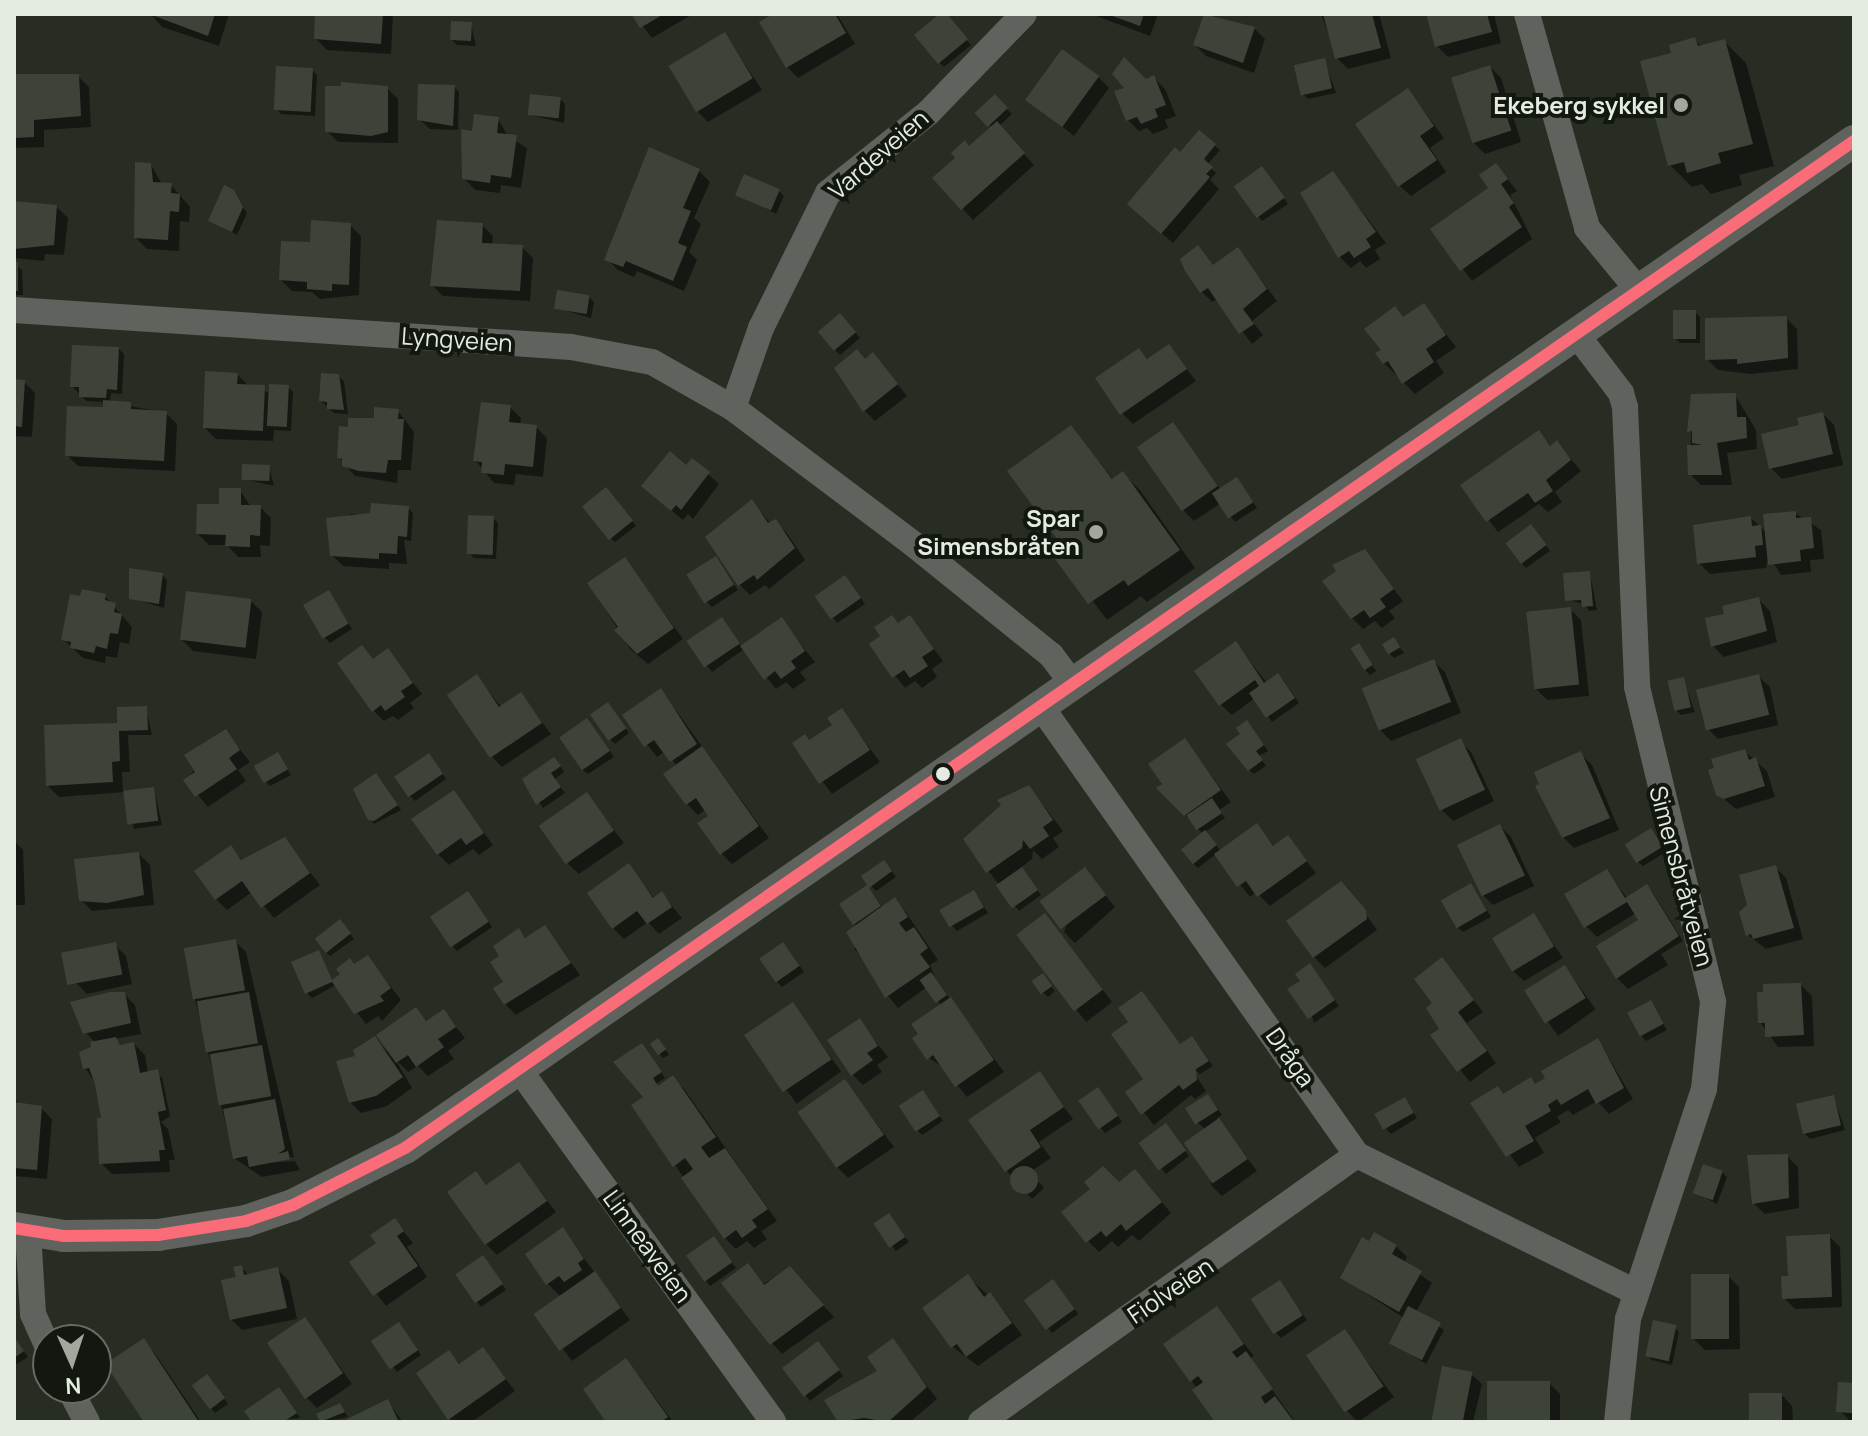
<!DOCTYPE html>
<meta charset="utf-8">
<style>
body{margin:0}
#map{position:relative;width:1868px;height:1436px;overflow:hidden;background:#282d23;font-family:Manrope,sans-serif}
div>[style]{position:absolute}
.shadow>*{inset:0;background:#0007;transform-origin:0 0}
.building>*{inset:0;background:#3e433a;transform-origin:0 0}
.round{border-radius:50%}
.minor>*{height:26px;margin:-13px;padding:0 13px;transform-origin:13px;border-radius:13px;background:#5f625d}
.tertiary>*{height:32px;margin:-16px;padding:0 16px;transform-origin:16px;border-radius:16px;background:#5f625d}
.bus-1>*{height:12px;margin:-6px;padding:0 6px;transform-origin:6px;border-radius:6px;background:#fb6c79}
.dots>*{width:22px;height:22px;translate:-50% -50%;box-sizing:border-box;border:4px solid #12170f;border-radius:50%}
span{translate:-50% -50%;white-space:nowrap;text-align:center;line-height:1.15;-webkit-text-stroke:8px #12170f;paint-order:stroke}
.poi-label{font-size:24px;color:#e4ebe0;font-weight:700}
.right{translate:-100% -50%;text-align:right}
.street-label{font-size:24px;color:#e4ebe0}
.frame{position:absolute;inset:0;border:16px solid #e4ebe0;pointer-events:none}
.north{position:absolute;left:32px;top:1324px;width:80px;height:80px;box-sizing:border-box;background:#12170f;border:2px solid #666c63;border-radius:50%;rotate:177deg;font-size:22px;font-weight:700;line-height:32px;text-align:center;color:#e4ebe0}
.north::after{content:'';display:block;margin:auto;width:28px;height:36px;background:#a2a89e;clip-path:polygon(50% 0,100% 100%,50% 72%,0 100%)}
</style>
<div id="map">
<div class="shadow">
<i style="clip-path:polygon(151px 14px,229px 14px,219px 46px,162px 27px)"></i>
<i style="clip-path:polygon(317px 14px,393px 14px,391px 54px,327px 50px,316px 39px)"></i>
<i style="clip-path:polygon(633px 14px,693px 14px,652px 38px)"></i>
<i style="clip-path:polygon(777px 14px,837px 14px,855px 44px,798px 78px,787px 67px)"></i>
<i style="clip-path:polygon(942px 14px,971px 45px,944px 67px,940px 63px)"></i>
<i style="clip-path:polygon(1091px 14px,1158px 14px,1150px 36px)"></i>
<i style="clip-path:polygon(1206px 14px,1254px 28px,1265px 39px,1254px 73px,1206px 56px,1195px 45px)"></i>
<i style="clip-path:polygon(1321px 14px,1379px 14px,1391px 58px,1348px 69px,1337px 58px)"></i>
<i style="clip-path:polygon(1428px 14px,1494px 14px,1501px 43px,1448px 57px,1437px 46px)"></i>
<i style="clip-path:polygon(471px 24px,476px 46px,457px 45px,452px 40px)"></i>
<i style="clip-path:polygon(725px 34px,762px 90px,708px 122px,697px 111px)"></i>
<i style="clip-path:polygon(1695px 40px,1702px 47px,1724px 41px,1746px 63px,1774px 166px,1739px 175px,1742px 185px,1711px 194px,1702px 184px,1692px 187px,1670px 165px,1674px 54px)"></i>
<i style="clip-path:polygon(1324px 60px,1336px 93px,1308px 99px,1303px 94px)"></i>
<i style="clip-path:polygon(1490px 67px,1501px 78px,1521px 142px,1485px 154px,1474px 143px)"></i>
<i style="clip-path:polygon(312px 70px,317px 75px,315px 116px,281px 114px,276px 109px)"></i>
<i style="clip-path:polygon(78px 76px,89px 87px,91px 127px,44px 130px,44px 147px,14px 148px,14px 77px)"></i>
<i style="clip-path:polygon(1098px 77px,1109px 88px,1074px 136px,1028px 99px)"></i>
<i style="clip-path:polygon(1154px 78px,1165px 89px,1176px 116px,1165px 120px,1168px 128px,1153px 134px,1147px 128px,1139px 131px,1128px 120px,1145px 81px)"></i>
<i style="clip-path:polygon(454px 87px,459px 92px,458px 130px,430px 129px,419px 119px)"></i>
<i style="clip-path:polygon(343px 88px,387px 88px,398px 99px,398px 143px,338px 142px,327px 131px)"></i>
<i style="clip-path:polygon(1408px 90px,1444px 138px,1430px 148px,1446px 172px,1411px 196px,1400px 186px)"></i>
<i style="clip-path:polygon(995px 97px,1012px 114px,999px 126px,1034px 165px,973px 220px,935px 178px,992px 128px,978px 113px)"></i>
<i style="clip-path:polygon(560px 99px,565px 104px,564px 123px,530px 115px)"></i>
<i style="clip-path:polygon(498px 119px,508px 136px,527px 148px,521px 188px,501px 185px,500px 193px,475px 190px,464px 178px,473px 133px)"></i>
<i style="clip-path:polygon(1200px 133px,1220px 150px,1207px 165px,1216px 173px,1210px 180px,1219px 189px,1173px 243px,1140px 215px,1187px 160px)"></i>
<i style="clip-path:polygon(151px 165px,162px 184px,171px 185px,190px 207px,189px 222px,180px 221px,179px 251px,147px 249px,136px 238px)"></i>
<i style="clip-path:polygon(1496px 165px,1517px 191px,1510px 195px,1532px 239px,1472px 281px,1433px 229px,1491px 188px)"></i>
<i style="clip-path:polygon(699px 171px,710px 182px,694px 218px,701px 224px,689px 252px,697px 260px,684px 291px,637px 271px,634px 277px,618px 270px,607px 259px)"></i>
<i style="clip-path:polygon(1266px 173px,1288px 204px,1262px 221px,1258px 216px)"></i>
<i style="clip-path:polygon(1333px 173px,1386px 243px,1375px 250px,1380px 259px,1366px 268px,1360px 261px,1351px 268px,1340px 257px,1302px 194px)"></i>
<i style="clip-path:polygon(779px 191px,784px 196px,776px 214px,738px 194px)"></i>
<i style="clip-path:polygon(233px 192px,247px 213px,237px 235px,211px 220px)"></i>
<i style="clip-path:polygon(14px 203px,57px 207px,68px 218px,64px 255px,45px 254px,44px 261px,14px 258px)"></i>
<i style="clip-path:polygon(350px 225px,361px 236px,359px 295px,320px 299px,312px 292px,292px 291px,281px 280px,312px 244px)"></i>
<i style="clip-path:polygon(482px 225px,493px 236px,492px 245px,522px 247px,533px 258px,530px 301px,443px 296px,432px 285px)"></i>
<i style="clip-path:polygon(1198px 248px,1215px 267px,1238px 250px,1277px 301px,1252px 321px,1263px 335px,1252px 344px,1218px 299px,1212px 302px,1201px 291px)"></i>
<i style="clip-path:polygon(14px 264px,22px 270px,23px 295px,14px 295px)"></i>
<i style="clip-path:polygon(589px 297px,594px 302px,591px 318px,556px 308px)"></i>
<i style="clip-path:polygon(1424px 306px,1456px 347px,1436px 361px,1444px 373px,1415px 394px,1384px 363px,1384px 350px,1395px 309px,1405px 319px)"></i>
<i style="clip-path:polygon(1695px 312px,1700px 317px,1700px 343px,1680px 343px,1675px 338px)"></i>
<i style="clip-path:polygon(1786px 318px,1797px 329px,1798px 369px,1750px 374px,1718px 370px,1707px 359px)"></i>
<i style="clip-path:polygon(844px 320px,860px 338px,840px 355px,835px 350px)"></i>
<i style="clip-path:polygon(1169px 346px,1196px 381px,1133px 424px,1122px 413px,1139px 350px,1149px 360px)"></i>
<i style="clip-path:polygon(119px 349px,124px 354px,122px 394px,111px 393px,110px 402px,166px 413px,177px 424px,175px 471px,78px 466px,67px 455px,104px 410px,105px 402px,86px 401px,72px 386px)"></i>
<i style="clip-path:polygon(873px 354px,907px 396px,875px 421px,864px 410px,866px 360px)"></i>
<i style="clip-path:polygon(237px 374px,249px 386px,270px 393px,288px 387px,293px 392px,291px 431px,274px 430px,273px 441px,216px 439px,205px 428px)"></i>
<i style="clip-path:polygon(338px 376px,344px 381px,348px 414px,334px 413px,321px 401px)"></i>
<i style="clip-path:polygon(14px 381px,24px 382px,35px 393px,32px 437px,14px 436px)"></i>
<i style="clip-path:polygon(1735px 395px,1756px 430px,1757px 449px,1727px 453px,1732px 485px,1701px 485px,1690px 474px,1692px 396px)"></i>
<i style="clip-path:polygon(510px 407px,521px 418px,520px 425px,536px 427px,547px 438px,543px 477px,516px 474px,514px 485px,494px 483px,475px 460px)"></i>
<i style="clip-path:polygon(398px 411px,414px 432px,411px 470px,398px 470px,397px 483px,355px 476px,339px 458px,350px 429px)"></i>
<i style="clip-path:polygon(1823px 414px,1834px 425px,1843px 465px,1782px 479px,1771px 468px,1802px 427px)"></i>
<i style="clip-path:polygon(1172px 425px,1221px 490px,1241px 485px,1257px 508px,1235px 522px,1221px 503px,1194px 521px,1183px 510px)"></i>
<i style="clip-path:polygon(1070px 427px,1114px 480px,1123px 474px,1140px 490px,1195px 568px,1147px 602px,1141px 596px,1107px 620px,1052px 547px,1060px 539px)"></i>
<i style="clip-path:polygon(1538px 432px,1552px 447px,1557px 443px,1581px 471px,1555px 492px,1562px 502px,1548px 512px,1539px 504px,1498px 532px,1462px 486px)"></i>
<i style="clip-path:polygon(269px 467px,274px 486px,243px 479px)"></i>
<i style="clip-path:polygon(687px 467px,708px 474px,719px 484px,693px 519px,688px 514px,683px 520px,655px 497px)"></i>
<i style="clip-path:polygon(240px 490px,251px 507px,260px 507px,271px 518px,270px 546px,260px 545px,261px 557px,238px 557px,227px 545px,209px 545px,198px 534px)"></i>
<i style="clip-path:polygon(611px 494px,636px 526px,615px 542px,610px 538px)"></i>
<i style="clip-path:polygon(752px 502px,771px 524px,775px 521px,786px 532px,805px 560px,769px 589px,765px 585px,750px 595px,739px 584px)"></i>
<i style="clip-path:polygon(408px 508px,413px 513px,411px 541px,404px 540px,407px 564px,389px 563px,389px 569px,343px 566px,332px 555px,328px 520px,349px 521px,350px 514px,376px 516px)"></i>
<i style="clip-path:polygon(1795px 513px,1821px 530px,1824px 559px,1810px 560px,1811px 572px,1781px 575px,1769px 556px,1766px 568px,1710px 574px,1699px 563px,1751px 518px,1767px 533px)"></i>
<i style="clip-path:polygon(493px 518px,498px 523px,496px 559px,474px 558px,469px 553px)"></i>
<i style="clip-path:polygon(1536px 531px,1550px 551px,1526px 568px,1521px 563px)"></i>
<i style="clip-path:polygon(1365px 552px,1403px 601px,1389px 611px,1395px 618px,1382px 628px,1375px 621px,1363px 629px,1352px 618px,1339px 572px)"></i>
<i style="clip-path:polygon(624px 559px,683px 639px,648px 664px,630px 649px,590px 584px)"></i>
<i style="clip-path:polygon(720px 564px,738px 590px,712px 607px,707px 602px)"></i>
<i style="clip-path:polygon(1590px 573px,1597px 610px,1589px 611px,1584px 604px,1567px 600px)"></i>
<i style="clip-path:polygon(162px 575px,167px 580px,164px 608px,131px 598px)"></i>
<i style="clip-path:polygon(850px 582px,865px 604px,837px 623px,818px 596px)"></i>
<i style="clip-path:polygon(328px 592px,352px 629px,330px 643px,325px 638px)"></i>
<i style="clip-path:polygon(105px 596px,132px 627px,129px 644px,120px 642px,117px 658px,106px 656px,105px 663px,83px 658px,63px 639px)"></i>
<i style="clip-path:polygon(1759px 600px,1770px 611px,1777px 642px,1724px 657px,1713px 646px,1726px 616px)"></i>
<i style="clip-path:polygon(251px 601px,262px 612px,256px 659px,193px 651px,182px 640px)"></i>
<i style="clip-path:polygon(1570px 609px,1581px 620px,1589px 696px,1547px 700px,1536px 689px)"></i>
<i style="clip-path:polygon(892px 617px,900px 624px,910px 617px,943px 661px,932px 669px,937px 677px,922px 688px,915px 681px,905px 688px,871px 645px,883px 637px)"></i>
<i style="clip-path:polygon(781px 620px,815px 662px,800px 672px,806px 680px,793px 689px,786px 682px,776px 689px,744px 649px,712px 672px,690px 643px,726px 624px,742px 648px)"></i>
<i style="clip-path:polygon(1394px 640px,1404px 653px,1394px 658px,1389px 653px)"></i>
<i style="clip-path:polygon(1235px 643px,1267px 683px,1283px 680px,1299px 703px,1272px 722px,1255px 698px,1232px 715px,1221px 705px)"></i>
<i style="clip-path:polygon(1359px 645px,1376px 671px,1370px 675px,1365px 670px)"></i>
<i style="clip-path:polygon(362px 647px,374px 660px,388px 651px,422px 694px,410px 703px,414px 708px,398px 720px,393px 716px,384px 721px,373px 710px)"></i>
<i style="clip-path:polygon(1434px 662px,1445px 672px,1461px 713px,1391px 741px,1380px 730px)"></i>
<i style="clip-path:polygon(1758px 676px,1770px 687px,1778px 725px,1718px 739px,1707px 728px)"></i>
<i style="clip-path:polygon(477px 677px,502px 708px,521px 695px,551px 734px,502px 767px,491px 756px)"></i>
<i style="clip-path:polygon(1683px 679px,1695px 712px,1681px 715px,1676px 710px)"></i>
<i style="clip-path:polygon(661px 690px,769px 838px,732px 864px,721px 853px,711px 816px,706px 809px,698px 815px,687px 804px,677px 766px,665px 751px,657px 757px,625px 716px)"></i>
<i style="clip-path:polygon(146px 708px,152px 735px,128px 735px,130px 772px,122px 772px,123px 792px,154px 789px,162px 825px,134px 829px,126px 792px,59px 797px,48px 786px)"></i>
<i style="clip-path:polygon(612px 709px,629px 733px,615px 744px,610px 739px)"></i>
<i style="clip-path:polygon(842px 711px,880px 762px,832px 794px,794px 744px,810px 742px,834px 725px)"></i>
<i style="clip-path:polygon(592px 726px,614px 757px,588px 774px,583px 770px)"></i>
<i style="clip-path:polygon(1252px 728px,1268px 751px,1259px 756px,1266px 766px,1254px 774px,1249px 770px)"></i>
<i style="clip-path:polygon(226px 732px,250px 762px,238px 770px,246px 781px,208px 807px,186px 780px)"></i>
<i style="clip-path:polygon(1185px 740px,1231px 802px,1219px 810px,1225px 818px,1205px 832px,1221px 851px,1256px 826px,1275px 847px,1288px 838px,1316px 873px,1270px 906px,1256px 892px,1250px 897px,1216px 854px,1198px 868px,1193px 863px,1182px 849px,1203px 834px,1159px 788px)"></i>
<i style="clip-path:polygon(1460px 741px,1471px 752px,1494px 801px,1453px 821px,1442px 810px)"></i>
<i style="clip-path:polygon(1744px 751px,1767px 771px,1775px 797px,1736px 809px,1718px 794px)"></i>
<i style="clip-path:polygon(1581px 754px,1592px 765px,1619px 830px,1574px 848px,1563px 837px)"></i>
<i style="clip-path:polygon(278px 755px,291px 775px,270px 786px,265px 781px)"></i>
<i style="clip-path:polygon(434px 761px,446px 779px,415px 801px,410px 796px)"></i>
<i style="clip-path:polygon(559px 764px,564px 772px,555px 779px,565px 793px,543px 808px,525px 780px)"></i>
<i style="clip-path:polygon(381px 780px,401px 810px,374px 824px,370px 819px)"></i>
<i style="clip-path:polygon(1029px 787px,1063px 831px,1053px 838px,1059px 847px,1042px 859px,1033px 850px,1032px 859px,1020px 868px,1041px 895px,1019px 911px,965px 840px)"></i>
<i style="clip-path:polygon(454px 792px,493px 845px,479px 855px,473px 849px,449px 865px,438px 854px)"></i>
<i style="clip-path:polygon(587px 795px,624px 843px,579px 874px,568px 864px)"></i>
<i style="clip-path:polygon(1500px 826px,1511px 837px,1534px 886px,1493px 905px,1482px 894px)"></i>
<i style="clip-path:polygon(1655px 836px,1666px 852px,1643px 866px,1638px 862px)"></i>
<i style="clip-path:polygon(285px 840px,320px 885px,274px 918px,252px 892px,227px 910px,216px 899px,230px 847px,243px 861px)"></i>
<i style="clip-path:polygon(14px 841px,23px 850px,25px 905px,14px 905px)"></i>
<i style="clip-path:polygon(139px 854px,150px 865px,154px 905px,92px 911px,81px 900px)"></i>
<i style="clip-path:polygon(629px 866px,655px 899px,662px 894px,682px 918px,659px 934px,648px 922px,624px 939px,613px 928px)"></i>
<i style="clip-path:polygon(889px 867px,896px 877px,876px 891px,871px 886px)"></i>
<i style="clip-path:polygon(1775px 867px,1786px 878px,1803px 939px,1766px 949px,1748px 935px)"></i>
<i style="clip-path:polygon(1085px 870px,1115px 907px,1075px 943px,1064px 932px)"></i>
<i style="clip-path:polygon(1607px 871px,1627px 898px,1652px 891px,1683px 941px,1661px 954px,1668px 965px,1628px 989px,1617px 978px,1644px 929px,1636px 913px,1597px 937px,1586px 926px)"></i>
<i style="clip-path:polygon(1475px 890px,1491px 917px,1463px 932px,1458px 928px)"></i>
<i style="clip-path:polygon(872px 893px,883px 908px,894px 900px,905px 911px,938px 960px,930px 965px,936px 980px,1004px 1072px,967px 1097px,943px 1067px,929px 1058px,942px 1006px,927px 987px,898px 1008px,874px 979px,879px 975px,854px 949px,858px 946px,855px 923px)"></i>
<i style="clip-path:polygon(1352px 895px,1377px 930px,1325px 968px,1314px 957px)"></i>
<i style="clip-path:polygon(978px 897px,988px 913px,957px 931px,952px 926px)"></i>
<i style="clip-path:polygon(473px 899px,492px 927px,457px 951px,452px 946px)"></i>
<i style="left:1045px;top:916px;width:109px;height:33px;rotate:52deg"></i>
<i style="clip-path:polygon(1534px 916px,1563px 958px,1524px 981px,1513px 971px)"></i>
<i style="clip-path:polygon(345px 927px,354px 939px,330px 956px,325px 951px)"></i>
<i style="clip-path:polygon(545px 927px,580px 975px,516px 1015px,505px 1004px,502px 956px,519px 931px,527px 939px)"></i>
<i style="clip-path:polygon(235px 941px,246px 952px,294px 1157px,253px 1164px,295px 1161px,300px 1170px,262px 1177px,234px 1158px,195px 999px)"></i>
<i style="clip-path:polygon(115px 945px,126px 956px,132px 984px,87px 994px,76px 983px)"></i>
<i style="clip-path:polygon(788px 949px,804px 972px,782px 987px,777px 982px)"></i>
<i style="clip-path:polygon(319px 953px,333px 982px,368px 957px,401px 1000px,382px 1021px,378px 1016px,366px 1024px,336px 985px,312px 998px,307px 993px)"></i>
<i style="clip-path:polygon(1442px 960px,1483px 1012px,1467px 1023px,1496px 1063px,1470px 1082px,1433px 1036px,1442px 1030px,1435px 1004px)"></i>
<i style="left:1565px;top:967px;width:52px;height:46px;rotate:54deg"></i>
<i style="clip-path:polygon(1315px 971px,1339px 1006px,1314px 1023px,1302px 982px)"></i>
<i style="clip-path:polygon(1047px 981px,1055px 991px,1048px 997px,1043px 992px)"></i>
<i style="clip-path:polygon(1801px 985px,1812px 996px,1814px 1046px,1778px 1047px,1760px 1022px)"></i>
<i style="clip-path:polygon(124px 994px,135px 1005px,141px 1034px,115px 1039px,122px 1046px,134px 1044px,145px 1055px,148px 1074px,162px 1077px,170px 1116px,161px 1122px,168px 1129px,175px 1160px,169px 1160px,170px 1172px,112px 1174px,101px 1163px,105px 1120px,97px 1085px,85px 1068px,96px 1043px,85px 1032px)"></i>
<i style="clip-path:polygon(1651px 1003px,1667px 1030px,1646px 1041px,1641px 1036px)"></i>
<i style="left:793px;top:1005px;width:82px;height:55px;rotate:54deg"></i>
<i style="clip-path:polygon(416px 1010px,428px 1022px,443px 1011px,465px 1038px,448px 1051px,454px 1059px,428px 1076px,418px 1066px,408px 1072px,395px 1059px,412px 1088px,387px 1106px,361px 1113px,350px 1102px,357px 1057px,375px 1039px,388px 1052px)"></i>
<i style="clip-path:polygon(859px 1021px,888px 1057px,877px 1065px,882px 1072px,863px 1085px,852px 1074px)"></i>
<i style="clip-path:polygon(1598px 1040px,1633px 1099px,1609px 1114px,1597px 1101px,1573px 1115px,1568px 1110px,1557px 1117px,1561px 1122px,1535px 1138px,1544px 1153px,1519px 1167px,1473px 1103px,1505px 1096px,1531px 1080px,1537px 1085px)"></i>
<i style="clip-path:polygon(1197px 1043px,1213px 1066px,1200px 1074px,1190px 1067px,1206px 1091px,1195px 1099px,1191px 1095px,1154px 1125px,1128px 1093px)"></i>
<i style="clip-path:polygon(663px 1046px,669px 1055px,663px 1058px,659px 1053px)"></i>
<i style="clip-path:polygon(646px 1050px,665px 1078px,656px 1084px,659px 1087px,673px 1078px,684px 1089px,777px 1221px,761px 1231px,767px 1239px,754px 1248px,747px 1241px,736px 1249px,725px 1238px,675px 1165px,645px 1097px,616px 1063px)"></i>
<i style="clip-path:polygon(1039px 1074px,1073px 1119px,1039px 1142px,1051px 1158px,1030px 1172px,1044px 1188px,1032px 1199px,1006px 1170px)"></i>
<i style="clip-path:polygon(845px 1081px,894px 1147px,848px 1178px,837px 1167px)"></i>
<i style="clip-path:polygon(1103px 1095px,1122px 1122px,1105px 1133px,1101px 1128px)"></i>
<i style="clip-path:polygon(14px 1097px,20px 1105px,41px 1108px,52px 1119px,47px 1179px,14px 1176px)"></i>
<i style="clip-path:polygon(928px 1098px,943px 1121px,922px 1135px,917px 1130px)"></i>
<i style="clip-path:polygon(1834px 1098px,1845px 1130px,1810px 1139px,1805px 1134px)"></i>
<i style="clip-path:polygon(1212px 1101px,1222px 1115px,1217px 1118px,1257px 1171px,1222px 1196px,1211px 1185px,1206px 1130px,1198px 1123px)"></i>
<i style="clip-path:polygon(1409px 1105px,1417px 1118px,1391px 1134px,1386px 1129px)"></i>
<i style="clip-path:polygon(1170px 1131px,1189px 1156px,1166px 1174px,1142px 1143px)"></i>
<i style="clip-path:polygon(1749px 1156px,1787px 1156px,1798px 1167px,1799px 1208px,1765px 1214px,1753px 1203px)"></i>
<i style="clip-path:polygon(519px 1164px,556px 1212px,497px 1255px,486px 1244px,475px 1174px,488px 1186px)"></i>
<i style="clip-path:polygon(1722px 1172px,1727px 1177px,1717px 1204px,1695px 1192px)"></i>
<i style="clip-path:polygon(1145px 1182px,1171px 1213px,1139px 1241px,1132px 1235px,1118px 1247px,1112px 1241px,1099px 1252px,1088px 1241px,1119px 1185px)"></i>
<i style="clip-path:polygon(395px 1221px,413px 1243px,407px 1247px,427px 1277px,386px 1306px,352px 1262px,378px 1244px)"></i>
<i style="clip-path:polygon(893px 1221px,909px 1242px,896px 1251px,876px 1224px)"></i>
<i style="clip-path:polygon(563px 1230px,630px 1320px,572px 1361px,536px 1314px,561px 1297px,548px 1284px)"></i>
<i style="clip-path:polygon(1829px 1236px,1840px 1247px,1842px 1307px,1795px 1309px,1784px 1298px,1790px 1277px)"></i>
<i style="clip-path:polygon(718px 1244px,736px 1268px,710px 1286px,688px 1256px)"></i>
<i style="clip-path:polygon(1396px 1246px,1407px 1257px,1404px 1263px,1432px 1283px,1416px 1312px,1444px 1330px,1426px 1364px,1391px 1342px,1404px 1318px,1342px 1278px)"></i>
<i style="clip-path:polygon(488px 1263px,506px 1290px,481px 1307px,477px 1302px)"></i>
<i style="clip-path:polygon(241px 1267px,249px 1276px,278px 1270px,289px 1281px,297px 1319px,242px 1330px,231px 1319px)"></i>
<i style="clip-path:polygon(790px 1269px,834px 1317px,782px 1354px,772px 1343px,763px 1284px)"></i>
<i style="clip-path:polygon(1728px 1276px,1739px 1287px,1740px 1349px,1705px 1350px,1694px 1339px)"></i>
<i style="clip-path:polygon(968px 1277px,1000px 1306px,1022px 1335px,978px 1366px,953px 1347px,925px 1308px)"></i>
<i style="clip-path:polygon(1058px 1287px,1078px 1314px,1052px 1333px,1048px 1328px)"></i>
<i style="clip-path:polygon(1284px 1288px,1307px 1320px,1281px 1338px,1276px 1333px)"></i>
<i style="clip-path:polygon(1217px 1309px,1254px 1356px,1250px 1358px,1295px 1422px,1218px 1422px,1192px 1381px)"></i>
<i style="clip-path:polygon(305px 1319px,352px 1384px,317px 1408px,306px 1397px)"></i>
<i style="clip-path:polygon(1674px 1327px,1679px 1332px,1672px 1365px,1652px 1360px,1647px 1355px)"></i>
<i style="clip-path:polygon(403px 1329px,421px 1355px,397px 1372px,374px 1341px)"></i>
<i style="clip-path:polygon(1345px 1332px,1394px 1397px,1358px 1422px,1347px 1411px)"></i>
<i style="clip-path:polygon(14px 1338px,28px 1357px,14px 1366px)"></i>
<i style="clip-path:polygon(143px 1341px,154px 1352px,201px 1422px,146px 1422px)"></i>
<i style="clip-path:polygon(893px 1341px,937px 1399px,910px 1422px,840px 1422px,827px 1401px,880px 1371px)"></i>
<i style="clip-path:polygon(483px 1349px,515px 1391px,472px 1422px,452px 1422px,419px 1373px,449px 1352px,461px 1365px)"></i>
<i style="clip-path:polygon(822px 1349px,843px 1376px,810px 1401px,785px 1368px)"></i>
<i style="clip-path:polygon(625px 1361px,636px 1372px,673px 1422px,609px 1422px)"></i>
<i style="clip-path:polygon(1471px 1374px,1482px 1384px,1473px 1422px,1436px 1422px)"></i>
<i style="clip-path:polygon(212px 1382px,228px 1404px,215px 1413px,211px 1408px)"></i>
<i style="clip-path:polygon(1549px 1383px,1560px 1394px,1560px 1422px,1489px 1422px)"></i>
<i style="clip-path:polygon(1854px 1385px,1854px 1422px,1851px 1422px,1840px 1411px)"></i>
<i style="clip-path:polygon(1781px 1394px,1792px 1406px,1793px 1422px,1751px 1422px)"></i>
<i style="clip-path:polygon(284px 1395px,300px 1418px,254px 1422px)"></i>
<i style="clip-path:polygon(388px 1402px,403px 1422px,353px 1422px)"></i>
<i style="clip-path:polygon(340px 1405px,348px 1417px,323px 1422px,319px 1415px)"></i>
</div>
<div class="building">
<i style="clip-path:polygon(149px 14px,215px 14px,208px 36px)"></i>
<i style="clip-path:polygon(315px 14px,383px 14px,381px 44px,314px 39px)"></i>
<i style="clip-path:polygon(631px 14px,664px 14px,640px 28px)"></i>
<i style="clip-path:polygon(773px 14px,835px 14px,846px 33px,786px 68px,759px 22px)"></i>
<i style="clip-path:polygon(939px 14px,947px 14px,968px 39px,938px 64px,914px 35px)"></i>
<i style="clip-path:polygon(1107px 14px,1144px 14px,1140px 26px)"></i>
<i style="clip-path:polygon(1204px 14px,1255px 27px,1243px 63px,1193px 45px)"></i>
<i style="clip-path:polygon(1323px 14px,1372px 14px,1381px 48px,1335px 59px)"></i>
<i style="clip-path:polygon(1426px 14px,1487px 14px,1492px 32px,1435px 47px)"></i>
<i style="left:451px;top:21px;width:21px;height:19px;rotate:3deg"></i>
<i style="left:725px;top:32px;width:54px;height:66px;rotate:59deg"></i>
<i style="clip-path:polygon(1695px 37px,1698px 46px,1725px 39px,1753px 144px,1718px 153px,1721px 163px,1687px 173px,1684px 162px,1668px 166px,1640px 61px,1671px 53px,1669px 45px)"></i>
<i style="left:1062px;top:49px;width:46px;height:63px;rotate:36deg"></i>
<i style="clip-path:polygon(1124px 57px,1146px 79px,1154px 75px,1166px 105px,1155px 109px,1158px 117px,1141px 124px,1137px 117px,1126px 121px,1114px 91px,1124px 88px,1112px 74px)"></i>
<i style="left:1325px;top:58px;width:31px;height:32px;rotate:77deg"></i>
<i style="left:1490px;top:65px;width:69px;height:41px;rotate:72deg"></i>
<i style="left:276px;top:66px;width:37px;height:44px;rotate:3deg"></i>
<i style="clip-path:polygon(14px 74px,79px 74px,81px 116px,34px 120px,34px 137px,14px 138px)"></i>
<i style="clip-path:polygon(341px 82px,388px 86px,388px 132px,371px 136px,325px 132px,325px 86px,341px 86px)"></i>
<i style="clip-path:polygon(418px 84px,455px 85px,453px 126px,417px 120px)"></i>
<i style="clip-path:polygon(1408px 88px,1434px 126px,1420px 136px,1437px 160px,1398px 187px,1355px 124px)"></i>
<i style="left:530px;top:94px;width:31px;height:21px;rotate:6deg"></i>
<i style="left:995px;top:94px;width:19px;height:28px;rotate:47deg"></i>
<i style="clip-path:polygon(474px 114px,499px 117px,497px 133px,517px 135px,511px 178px,491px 175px,490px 183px,462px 179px,461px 129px,472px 131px)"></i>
<i style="clip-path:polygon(997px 121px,1025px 153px,961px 210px,932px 178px,955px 158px,951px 153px,965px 140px,969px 146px)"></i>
<i style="clip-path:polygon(1199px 130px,1216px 144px,1204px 159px,1213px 167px,1206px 174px,1210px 177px,1161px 234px,1127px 204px,1175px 147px,1180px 152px)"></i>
<i style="clip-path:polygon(649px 147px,700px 169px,683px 208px,691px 211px,678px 243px,687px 247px,673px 281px,626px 261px,623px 267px,604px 260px)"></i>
<i style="clip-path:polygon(135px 162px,151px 163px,153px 182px,172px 183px,171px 193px,180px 194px,179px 212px,170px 211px,168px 240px,134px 238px)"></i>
<i style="clip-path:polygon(1496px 163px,1508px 179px,1501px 184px,1514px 203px,1509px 207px,1522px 227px,1460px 271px,1430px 229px,1488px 188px,1479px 175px)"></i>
<i style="left:1262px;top:166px;width:39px;height:35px;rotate:54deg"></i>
<i style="clip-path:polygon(1333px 171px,1376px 232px,1366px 239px,1371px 247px,1354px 258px,1349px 251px,1338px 258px,1300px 193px)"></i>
<i style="left:744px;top:174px;width:39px;height:23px;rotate:23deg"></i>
<i style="clip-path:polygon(224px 185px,234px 190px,243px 207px,232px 232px,208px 221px)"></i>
<i style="clip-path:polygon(14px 201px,57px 205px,54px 245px,14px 249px)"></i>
<i style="clip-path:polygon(311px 220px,351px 223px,349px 285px,332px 284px,332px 291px,307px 289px,307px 282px,279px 280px,281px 241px,310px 242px)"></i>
<i style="clip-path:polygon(437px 220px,483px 223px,482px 243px,523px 245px,520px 291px,430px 286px)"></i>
<i style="clip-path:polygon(1198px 245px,1213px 265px,1238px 247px,1267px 289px,1243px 309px,1254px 324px,1239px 334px,1208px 288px,1200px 293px,1185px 271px,1180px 259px)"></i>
<i style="left:14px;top:262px;width:4px;height:29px"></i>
<i style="left:557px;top:290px;width:33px;height:19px;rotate:9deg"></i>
<i style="clip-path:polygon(1424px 303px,1446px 335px,1426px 349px,1434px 362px,1402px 384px,1388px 361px,1383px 364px,1375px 353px,1381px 350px,1364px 329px,1395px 306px,1403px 317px)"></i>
<i style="left:1673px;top:310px;width:23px;height:29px"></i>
<i style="left:840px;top:313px;width:25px;height:29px;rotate:50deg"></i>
<i style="clip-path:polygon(1787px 316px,1788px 358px,1737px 364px,1737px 359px,1705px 360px,1705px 318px)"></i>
<i style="clip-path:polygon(1169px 344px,1187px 369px,1120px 415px,1095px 378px,1139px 348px,1147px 359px)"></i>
<i style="clip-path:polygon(72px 345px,119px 347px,117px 390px,107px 389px,106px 398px,79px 397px,79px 387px,70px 387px)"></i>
<i style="clip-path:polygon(857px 349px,865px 359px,873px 352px,898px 384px,863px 412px,834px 368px)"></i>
<i style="clip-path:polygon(205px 371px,238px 373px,237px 384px,265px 385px,263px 431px,203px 428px)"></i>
<i style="clip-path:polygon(321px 373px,339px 374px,344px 410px,327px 409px,327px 402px,319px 401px)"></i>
<i style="clip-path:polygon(14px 379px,25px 380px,22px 427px,14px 426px)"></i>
<i style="left:269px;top:384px;width:20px;height:42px;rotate:3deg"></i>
<i style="clip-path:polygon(1736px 393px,1737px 417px,1746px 417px,1747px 438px,1717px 443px,1722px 475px,1688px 475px,1687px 445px,1702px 445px,1692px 443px,1692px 431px,1687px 432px,1691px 394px)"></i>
<i style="clip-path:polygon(103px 400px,131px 402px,131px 409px,167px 411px,164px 461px,65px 456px,67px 406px,103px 407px)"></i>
<i style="clip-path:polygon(481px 402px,511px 405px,509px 422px,537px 425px,533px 467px,505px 464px,504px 475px,481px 473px,482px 462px,473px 461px)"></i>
<i style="clip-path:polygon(374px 407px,399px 409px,398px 419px,404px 419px,401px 460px,388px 460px,386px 473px,359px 471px,342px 466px,342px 459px,337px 458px,339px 426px,348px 427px,348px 418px,374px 418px)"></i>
<i style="clip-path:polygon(1823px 412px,1833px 454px,1769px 469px,1761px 434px,1799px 425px,1797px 418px)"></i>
<i style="left:1173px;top:422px;width:78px;height:44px;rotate:55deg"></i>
<i style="clip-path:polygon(1071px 425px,1112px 479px,1123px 471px,1180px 550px,1128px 586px,1124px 580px,1088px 604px,1055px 559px,1059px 552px,1050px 550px,1057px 539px,1007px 471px)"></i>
<i style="clip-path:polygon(1539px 430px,1550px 446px,1557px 440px,1571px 460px,1546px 480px,1553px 491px,1535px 503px,1528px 493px,1486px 522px,1460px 485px)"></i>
<i style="clip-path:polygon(670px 451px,686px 465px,692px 458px,710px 472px,681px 510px,676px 505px,671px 511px,641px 486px)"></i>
<i style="left:242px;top:464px;width:28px;height:16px;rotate:2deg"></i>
<i style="left:1237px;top:477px;width:30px;height:30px;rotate:57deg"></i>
<i style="left:606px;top:487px;width:43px;height:31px;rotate:51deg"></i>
<i style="clip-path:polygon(219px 488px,241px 488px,241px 505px,261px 505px,260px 536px,250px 535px,250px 547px,225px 546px,226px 535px,196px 534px,197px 504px,219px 504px)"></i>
<i style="clip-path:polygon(752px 499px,768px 523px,776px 519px,795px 548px,757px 580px,754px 575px,738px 586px,705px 537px)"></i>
<i style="clip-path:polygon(371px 503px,409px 506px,407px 537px,398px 536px,397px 554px,379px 553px,379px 559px,330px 556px,326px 518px,370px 513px)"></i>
<i style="clip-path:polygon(1796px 511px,1796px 518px,1811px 517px,1814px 548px,1800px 550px,1801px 561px,1768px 565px,1763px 514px)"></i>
<i style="left:468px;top:515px;width:26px;height:39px;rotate:2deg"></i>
<i style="clip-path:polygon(1751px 516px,1752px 526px,1761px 525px,1763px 545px,1755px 546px,1756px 557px,1697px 564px,1693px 525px)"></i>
<i style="left:1531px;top:524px;width:26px;height:32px;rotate:53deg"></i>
<i style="clip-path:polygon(1365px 549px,1394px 589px,1380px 599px,1386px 607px,1370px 618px,1364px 610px,1351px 619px,1322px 581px,1336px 571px,1332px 565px)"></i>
<i style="left:716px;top:556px;width:34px;height:35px;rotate:58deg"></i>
<i style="clip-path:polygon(625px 557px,674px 628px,637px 654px,614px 630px,618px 627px,587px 583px)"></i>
<i style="clip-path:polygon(129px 568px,163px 573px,159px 604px,129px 599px)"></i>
<i style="clip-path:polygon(1590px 571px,1593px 606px,1582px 607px,1581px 600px,1565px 601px,1563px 573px)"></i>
<i style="left:845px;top:575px;width:28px;height:37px;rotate:55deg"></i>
<i style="clip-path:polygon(82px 589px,106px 594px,105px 600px,116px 603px,114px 612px,122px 614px,118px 634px,110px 633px,107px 649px,96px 646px,94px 653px,70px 648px,71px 642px,61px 640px,70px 594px,80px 596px)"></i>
<i style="left:329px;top:590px;width:39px;height:30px;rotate:60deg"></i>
<i style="left:186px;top:591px;width:66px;height:49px;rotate:7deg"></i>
<i style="clip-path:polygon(1759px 597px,1767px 631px,1711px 647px,1705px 618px,1724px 614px,1722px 606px)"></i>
<i style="left:1571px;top:607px;width:78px;height:45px;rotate:84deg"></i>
<i style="clip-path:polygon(892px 615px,898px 623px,910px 615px,934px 649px,922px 657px,928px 666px,910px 678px,904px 670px,892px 678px,869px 644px,880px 636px,874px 627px)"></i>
<i style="left:722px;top:617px;width:32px;height:43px;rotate:56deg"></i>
<i style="clip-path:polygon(782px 617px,805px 651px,791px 661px,796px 668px,781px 679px,775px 671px,764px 680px,740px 646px)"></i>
<i style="left:1394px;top:637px;width:12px;height:14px;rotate:59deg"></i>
<i style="clip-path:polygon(1236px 641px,1264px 683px,1278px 673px,1295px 698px,1266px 718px,1249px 693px,1259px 686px,1255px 680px,1219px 706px,1194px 671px)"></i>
<i style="left:1359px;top:643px;width:26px;height:10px;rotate:58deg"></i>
<i style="clip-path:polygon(362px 645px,373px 659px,388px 648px,413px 683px,401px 691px,405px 697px,385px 711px,381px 705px,372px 712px,337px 663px)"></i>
<i style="left:1434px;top:659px;width:46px;height:78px;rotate:68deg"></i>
<i style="clip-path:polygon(477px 674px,499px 707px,521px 692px,542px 723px,490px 758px,447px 695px)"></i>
<i style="left:1759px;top:674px;width:42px;height:65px;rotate:76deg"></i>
<i style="left:1684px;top:677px;width:31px;height:17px;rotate:77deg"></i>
<i style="clip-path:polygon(661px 688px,697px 744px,670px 762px,654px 740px,644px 747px,622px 715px)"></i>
<i style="left:608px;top:702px;width:32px;height:22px;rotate:55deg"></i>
<i style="clip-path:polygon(147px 706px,148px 730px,119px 731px,120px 761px,112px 762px,113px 782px,46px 786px,44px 725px,117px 723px,117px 707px)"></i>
<i style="clip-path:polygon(842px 708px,870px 750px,819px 784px,792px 743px,805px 734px,809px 740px,832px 725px,827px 718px)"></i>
<i style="left:587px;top:718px;width:40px;height:34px;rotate:55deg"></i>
<i style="clip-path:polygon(1247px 720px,1264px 745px,1256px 751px,1263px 760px,1248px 771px,1226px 744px,1240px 734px,1236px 728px)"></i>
<i style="clip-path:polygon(226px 729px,240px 750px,229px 758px,237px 769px,195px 797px,183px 780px,195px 772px,184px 755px)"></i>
<i style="clip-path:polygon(1185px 738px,1221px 790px,1184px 816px,1156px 788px,1162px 784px,1148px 764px)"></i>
<i style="left:1461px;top:738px;width:57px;height:50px;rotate:65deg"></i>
<i style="clip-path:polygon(702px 746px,759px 826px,720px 855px,697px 823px,708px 816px,696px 798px,686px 805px,663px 774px)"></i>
<i style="clip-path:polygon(1745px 749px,1749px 760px,1756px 757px,1765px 786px,1724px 799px,1716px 795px,1708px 770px,1714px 768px,1711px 759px)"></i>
<i style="clip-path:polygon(1581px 751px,1610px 818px,1562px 838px,1535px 786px,1539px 784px,1534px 772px)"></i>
<i style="left:278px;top:752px;width:20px;height:28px;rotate:60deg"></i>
<i style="left:429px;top:753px;width:25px;height:42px;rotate:56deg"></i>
<i style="clip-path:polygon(554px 757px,561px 766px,551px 773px,561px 787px,536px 805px,522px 779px)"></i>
<i style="clip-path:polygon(376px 773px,398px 805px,374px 821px,368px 820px,353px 789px)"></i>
<i style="clip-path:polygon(1029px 785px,1053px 820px,1043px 827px,1049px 836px,1030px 849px,1023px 840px,1022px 848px,986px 873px,963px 839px,1001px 805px,997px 800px)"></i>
<i style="left:154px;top:787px;width:34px;height:31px;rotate:83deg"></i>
<i style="clip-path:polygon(454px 790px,484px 833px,466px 845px,461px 838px,437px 855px,411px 819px)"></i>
<i style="left:587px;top:792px;width:47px;height:59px;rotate:55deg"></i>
<i style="left:1212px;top:798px;width:18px;height:31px;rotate:56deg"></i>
<i style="clip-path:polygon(1257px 823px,1273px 846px,1288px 835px,1307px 861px,1257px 897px,1246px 881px,1237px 887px,1214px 854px)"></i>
<i style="left:1500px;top:824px;width:57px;height:48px;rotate:64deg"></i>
<i style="left:1651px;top:828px;width:22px;height:31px;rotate:58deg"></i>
<i style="left:1205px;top:830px;width:19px;height:31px;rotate:51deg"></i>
<i style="clip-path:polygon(285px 837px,310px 873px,261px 908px,242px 881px,215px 900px,194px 871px,231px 845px,241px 860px)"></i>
<i style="clip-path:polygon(139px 852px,144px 895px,107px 903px,79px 901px,74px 859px)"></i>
<i style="clip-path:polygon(884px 860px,892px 871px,869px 888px,881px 906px,853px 925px,839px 904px,867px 885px,861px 876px)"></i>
<i style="clip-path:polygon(629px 863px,653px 898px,662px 891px,672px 907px,647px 924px,637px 911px,612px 929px,587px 893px)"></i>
<i style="clip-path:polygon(1776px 865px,1794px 928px,1753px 939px,1751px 934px,1746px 936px,1739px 912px,1747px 905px,1739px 875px)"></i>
<i style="left:1022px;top:867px;width:28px;height:32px;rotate:55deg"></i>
<i style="left:1085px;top:867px;width:35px;height:57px;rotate:53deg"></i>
<i style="clip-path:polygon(1607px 869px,1625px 898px,1647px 884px,1679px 936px,1616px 979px,1596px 946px,1638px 920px,1627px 902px,1584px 928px,1564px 894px)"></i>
<i style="clip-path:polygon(1341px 881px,1366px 910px,1367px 919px,1313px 958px,1286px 921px)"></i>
<i style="left:1471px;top:883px;width:32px;height:35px;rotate:60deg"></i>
<i style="left:974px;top:890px;width:20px;height:40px;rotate:60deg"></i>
<i style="left:468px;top:891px;width:37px;height:46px;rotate:56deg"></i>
<i style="clip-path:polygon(895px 897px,908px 917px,899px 923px,906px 932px,914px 927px,928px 948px,920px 954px,930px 967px,885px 998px,846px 932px)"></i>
<i style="left:1045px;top:913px;width:96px;height:36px;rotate:53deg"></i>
<i style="left:1534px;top:913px;width:39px;height:49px;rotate:59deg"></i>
<i style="left:340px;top:919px;width:18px;height:32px;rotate:52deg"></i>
<i style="clip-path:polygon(545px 925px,571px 963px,504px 1005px,493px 988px,503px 982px,490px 962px,499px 956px,493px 946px,519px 928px,525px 938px)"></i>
<i style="left:236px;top:939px;width:52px;height:53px;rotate:80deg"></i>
<i style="left:116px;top:942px;width:33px;height:56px;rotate:79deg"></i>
<i style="left:783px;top:942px;width:29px;height:29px;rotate:55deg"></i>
<i style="clip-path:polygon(319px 950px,332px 980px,340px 974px,336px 969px,350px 958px,354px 964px,368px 955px,391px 988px,380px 996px,384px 1001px,354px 1014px,332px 982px,305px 994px,291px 962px)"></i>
<i style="clip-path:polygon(1442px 957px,1474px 1000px,1458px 1012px,1487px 1051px,1457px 1072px,1430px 1035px,1439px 1029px,1426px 1008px,1432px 1003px,1414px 979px)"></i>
<i style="clip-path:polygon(1310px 963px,1335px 1000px,1308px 1019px,1287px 989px,1300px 981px,1295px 974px)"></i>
<i style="left:1565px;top:965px;width:39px;height:48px;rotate:58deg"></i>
<i style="left:931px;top:972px;width:28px;height:14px;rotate:55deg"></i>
<i style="left:1043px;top:973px;width:16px;height:14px;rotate:55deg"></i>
<i style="clip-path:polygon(1801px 983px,1804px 1035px,1765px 1037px,1765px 1023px,1758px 1023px,1757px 992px,1763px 992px,1763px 984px)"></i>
<i style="clip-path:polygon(1142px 991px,1180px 1044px,1192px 1036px,1209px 1061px,1196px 1069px,1197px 1080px,1183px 1090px,1179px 1085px,1141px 1115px,1125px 1092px,1143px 1079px,1111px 1034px,1128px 1022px,1118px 1008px)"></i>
<i style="clip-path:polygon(110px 992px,125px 992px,131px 1023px,83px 1034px,70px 1002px)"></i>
<i style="left:249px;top:992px;width:52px;height:53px;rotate:80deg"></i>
<i style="clip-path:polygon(951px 997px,994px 1060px,955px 1087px,933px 1055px,927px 1060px,912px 1038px,918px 1034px,911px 1024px)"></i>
<i style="left:1651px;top:1000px;width:27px;height:27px;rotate:62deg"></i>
<i style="left:793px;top:1002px;width:69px;height:59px;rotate:56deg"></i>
<i style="clip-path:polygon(416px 1007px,426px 1021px,444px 1009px,456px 1027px,438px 1039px,444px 1047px,416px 1067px,408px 1055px,396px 1063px,376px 1035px)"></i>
<i style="clip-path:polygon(860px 1018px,878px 1046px,867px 1053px,873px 1060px,851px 1076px,827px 1040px)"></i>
<i style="clip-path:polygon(375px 1036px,403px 1077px,376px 1096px,349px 1103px,336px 1061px,355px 1056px,353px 1050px)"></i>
<i style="clip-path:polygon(116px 1037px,120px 1045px,134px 1042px,140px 1073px,158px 1069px,166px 1110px,158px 1112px,165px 1150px,159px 1150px,160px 1161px,99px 1164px,97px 1118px,101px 1118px,95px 1084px,89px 1068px,83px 1069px,79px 1052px,91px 1047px,90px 1042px)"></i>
<i style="left:658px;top:1038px;width:14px;height:10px;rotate:54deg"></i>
<i style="clip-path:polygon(1598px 1038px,1624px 1088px,1596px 1104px,1588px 1089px,1561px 1105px,1557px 1099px,1548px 1105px,1551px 1111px,1525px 1126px,1534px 1141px,1506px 1157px,1470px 1103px,1498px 1086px,1503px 1094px,1531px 1077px,1535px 1084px,1545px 1078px,1541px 1071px)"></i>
<i style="clip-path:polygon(642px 1043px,662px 1072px,653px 1078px,658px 1086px,673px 1075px,716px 1137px,701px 1147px,709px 1158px,725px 1148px,768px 1209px,752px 1220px,757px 1227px,742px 1238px,736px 1230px,724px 1239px,681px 1178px,693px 1169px,685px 1158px,673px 1167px,631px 1105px,643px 1097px,613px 1062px)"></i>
<i style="left:262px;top:1045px;width:52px;height:53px;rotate:80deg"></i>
<i style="clip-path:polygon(1040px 1071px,1064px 1107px,1030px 1130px,1041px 1147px,1005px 1172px,968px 1120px)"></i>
<i style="left:845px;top:1079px;width:68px;height:58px;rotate:55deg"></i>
<i style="left:1098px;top:1087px;width:35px;height:24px;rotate:55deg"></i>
<i style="left:923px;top:1090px;width:31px;height:29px;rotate:57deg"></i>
<i style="left:1208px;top:1094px;width:19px;height:27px;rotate:58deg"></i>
<i style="left:1834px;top:1095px;width:31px;height:39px;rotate:77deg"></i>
<i style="left:1405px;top:1097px;width:18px;height:35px;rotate:61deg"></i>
<i style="clip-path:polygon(275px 1099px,285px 1149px,278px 1154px,288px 1151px,290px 1159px,249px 1167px,247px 1156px,233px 1159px,223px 1109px)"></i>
<i style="clip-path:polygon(14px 1102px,42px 1106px,37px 1170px,14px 1168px)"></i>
<i style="left:1219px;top:1118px;width:50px;height:43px;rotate:55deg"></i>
<i style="left:1166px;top:1123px;width:34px;height:34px;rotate:54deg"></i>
<i style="clip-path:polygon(1788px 1154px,1789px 1198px,1752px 1204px,1747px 1155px)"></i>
<i style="clip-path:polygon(519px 1162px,547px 1201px,485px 1245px,447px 1192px,476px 1171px,486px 1185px)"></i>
<i style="left:1703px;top:1164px;width:21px;height:31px;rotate:19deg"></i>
<i style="clip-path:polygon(1103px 1166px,1119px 1182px,1135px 1169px,1162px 1202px,1126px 1231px,1121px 1224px,1106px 1237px,1101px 1231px,1086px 1243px,1061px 1212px,1090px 1189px,1084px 1182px)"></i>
<i class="round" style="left:1010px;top:1166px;width:28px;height:28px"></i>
<i style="left:889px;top:1213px;width:29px;height:19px;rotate:56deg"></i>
<i style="clip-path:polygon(395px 1218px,404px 1231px,397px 1236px,418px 1266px,373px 1296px,349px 1262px,376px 1243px,370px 1235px)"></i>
<i style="clip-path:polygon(563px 1227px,584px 1259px,578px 1263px,582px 1270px,564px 1282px,559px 1276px,546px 1285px,525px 1254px)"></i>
<i style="clip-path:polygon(1374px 1232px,1397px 1245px,1392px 1254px,1422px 1271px,1399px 1312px,1340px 1278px,1362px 1237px,1369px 1241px)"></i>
<i style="clip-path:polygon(1830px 1234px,1832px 1297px,1782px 1299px,1781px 1276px,1788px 1276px,1786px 1236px)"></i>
<i style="left:714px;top:1236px;width:32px;height:34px;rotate:55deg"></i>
<i style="left:483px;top:1255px;width:35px;height:34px;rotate:55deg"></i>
<i style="clip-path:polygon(748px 1263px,764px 1285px,790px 1266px,824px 1305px,770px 1345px,721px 1283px)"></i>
<i style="clip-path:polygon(242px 1265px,244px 1275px,278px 1267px,287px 1308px,230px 1320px,221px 1280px,236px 1277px,233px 1267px)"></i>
<i style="left:595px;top:1271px;width:45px;height:75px;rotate:55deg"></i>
<i style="clip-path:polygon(968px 1274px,984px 1297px,990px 1292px,1012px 1323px,966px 1357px,957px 1344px,951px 1348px,922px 1308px)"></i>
<i style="left:1691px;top:1274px;width:38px;height:65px"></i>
<i style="left:1053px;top:1279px;width:37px;height:36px;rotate:54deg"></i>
<i style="left:1280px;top:1280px;width:42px;height:35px;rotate:57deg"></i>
<i style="clip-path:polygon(1217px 1306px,1244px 1344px,1232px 1352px,1237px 1358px,1246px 1351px,1273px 1389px,1261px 1397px,1265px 1404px,1275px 1396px,1294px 1422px,1215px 1422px,1192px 1390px,1203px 1382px,1198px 1376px,1190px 1382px,1163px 1344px)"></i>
<i style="left:1408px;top:1306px;width:37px;height:42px;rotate:27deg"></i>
<i style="left:305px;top:1317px;width:68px;height:46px;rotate:56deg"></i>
<i style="left:1653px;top:1320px;width:24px;height:37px;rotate:12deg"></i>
<i style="left:399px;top:1322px;width:34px;height:34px;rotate:56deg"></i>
<i style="left:1345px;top:1329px;width:69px;height:47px;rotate:56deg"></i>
<i style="clip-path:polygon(14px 1337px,24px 1351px,14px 1358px)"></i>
<i style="clip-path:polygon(144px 1338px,162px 1366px,199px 1422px,144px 1422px,105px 1364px)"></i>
<i style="clip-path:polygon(893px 1338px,927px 1387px,888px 1422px,864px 1418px,838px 1422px,824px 1400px,877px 1371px,867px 1357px)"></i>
<i style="left:818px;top:1341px;width:36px;height:45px;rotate:53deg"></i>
<i style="clip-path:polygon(483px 1347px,506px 1379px,448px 1420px,416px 1373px,449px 1350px,459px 1364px)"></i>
<i style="clip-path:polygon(626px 1358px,668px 1417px,661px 1422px,606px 1422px,583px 1389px)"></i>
<i style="left:1442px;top:1366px;width:31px;height:55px;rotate:11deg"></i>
<i style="left:207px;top:1374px;width:30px;height:19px;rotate:53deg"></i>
<i style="left:1487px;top:1381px;width:63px;height:41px"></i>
<i style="left:1838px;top:1382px;width:16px;height:30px;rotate:4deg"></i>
<i style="clip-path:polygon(279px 1387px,297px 1413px,283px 1422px,252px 1422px,244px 1411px)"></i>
<i style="left:1749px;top:1393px;width:33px;height:29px"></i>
<i style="clip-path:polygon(388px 1399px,399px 1422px,341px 1422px)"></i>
<i style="clip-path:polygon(340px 1403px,345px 1412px,320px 1422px,316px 1414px)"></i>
</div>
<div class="minor">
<i style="left:1527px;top:14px;width:222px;rotate:74.3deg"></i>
<i style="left:1587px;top:228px;width:82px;rotate:50.5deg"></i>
<i style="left:14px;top:310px;width:558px;rotate:3.8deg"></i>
<i style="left:571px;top:347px;width:82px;rotate:10.5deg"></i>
<i style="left:652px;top:362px;width:93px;rotate:29.6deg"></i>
<i style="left:733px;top:408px;width:224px;rotate:37deg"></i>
<i style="left:912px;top:543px;width:179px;rotate:38.9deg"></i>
<i style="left:1051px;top:655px;width:38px;rotate:53deg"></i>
<i style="left:1577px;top:335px;width:73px;rotate:52.8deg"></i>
<i style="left:1621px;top:393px;width:15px;rotate:74deg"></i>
<i style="left:1625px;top:407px;width:280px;rotate:87.5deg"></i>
<i style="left:1637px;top:687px;width:324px;rotate:76.4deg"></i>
<i style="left:1713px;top:1002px;width:87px;rotate:95.9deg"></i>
<i style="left:1704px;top:1089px;width:242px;rotate:108.3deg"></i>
<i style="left:1628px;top:1319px;width:104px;rotate:96.1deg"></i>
<i style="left:733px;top:408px;width:85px;rotate:-70.7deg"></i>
<i style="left:761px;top:328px;width:151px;rotate:-63.6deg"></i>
<i style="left:828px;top:193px;width:129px;rotate:-38.7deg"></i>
<i style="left:929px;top:112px;width:136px;rotate:-45.9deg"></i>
<i style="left:1042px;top:708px;width:547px;rotate:54.83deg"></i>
<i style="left:1357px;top:1155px;width:310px;rotate:26.2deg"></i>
<i style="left:521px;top:1072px;width:431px;rotate:54.2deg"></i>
<i style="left:28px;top:1232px;width:82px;rotate:86.5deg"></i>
<i style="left:33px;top:1314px;width:37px;rotate:66deg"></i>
<i style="left:69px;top:1388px;width:38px;rotate:62deg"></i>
<i style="left:981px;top:1422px;width:461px;rotate:-35.4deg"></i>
</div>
<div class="tertiary">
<i style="left:14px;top:1228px;width:51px;rotate:9.1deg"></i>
<i style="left:64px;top:1236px;width:94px;rotate:-0.6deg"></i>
<i style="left:158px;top:1235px;width:89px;rotate:-9deg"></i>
<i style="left:246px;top:1221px;width:50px;rotate:-18.8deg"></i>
<i style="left:293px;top:1205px;width:126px;rotate:-27deg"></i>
<i style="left:405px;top:1148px;width:1765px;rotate:-34.8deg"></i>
</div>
<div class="bus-1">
<i style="left:14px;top:1228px;width:51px;rotate:9.1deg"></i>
<i style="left:64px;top:1236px;width:94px;rotate:-0.6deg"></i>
<i style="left:158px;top:1235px;width:89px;rotate:-9deg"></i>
<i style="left:246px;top:1221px;width:50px;rotate:-18.8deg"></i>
<i style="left:293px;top:1205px;width:126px;rotate:-27deg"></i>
<i style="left:405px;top:1148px;width:1765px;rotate:-34.8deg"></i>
</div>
<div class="dots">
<i style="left:1681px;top:105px;background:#a2a89e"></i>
<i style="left:1096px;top:532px;background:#a2a89e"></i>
<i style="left:943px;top:774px;background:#e4ebe0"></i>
</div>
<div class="poi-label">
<span class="right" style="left:1665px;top:105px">Ekeberg sykkel</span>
<span class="right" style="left:1080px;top:532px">Spar<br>Simensbråten</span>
</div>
<div class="street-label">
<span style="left:878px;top:154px;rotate:-41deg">Vardeveien</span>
<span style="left:457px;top:339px;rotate:4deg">Lyngveien</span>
<span style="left:1682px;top:876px;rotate:75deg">Simensbråtveien</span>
<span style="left:1291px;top:1057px;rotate:55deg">Dråga</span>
<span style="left:648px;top:1246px;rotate:54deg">Linneaveien</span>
<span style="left:1170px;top:1290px;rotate:-34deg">Fiolveien</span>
</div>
<div class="frame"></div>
<div class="north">N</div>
</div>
